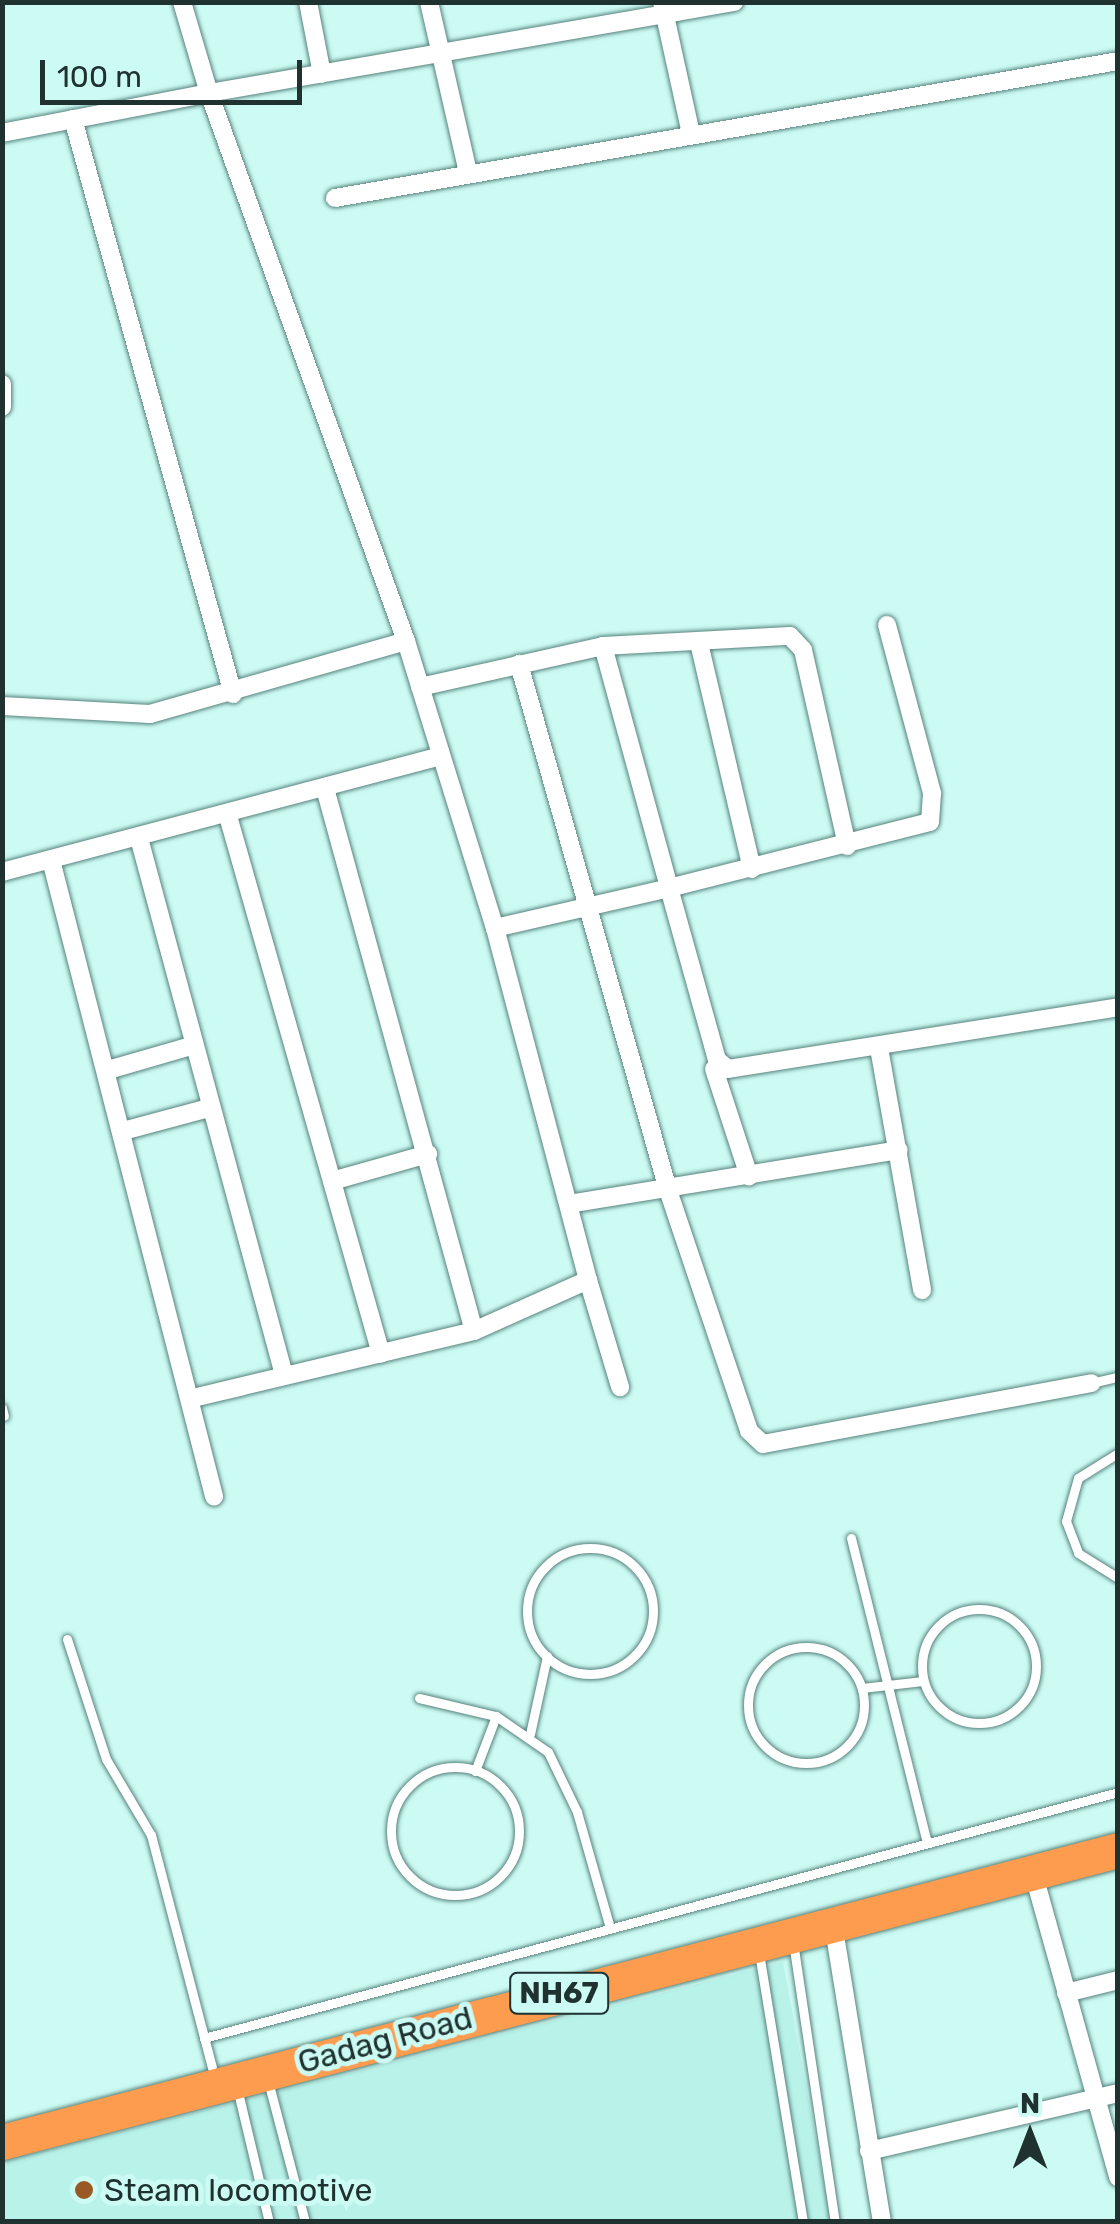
<!DOCTYPE html>
<style>
body{margin:0}
#map{position:relative;width:1120px;height:2224px;overflow:hidden;background:#ccfbf4;font-family:Rubik,sans-serif}
div>[style]{position:absolute}
.built>*{inset:0;background:#b9f2e9}
.roads{filter:drop-shadow(0 0 2px #57827c) drop-shadow(0 0 2px #57827c)}
.lane>*{height:9px;margin:-4.5px;padding:0 4.5px;transform-origin:4.5px;border-radius:4.5px;background:#fff}
.lane>.ring{margin:-4.5px;padding:0;box-sizing:content-box;background:none;border:9px solid #fff;border-radius:50%}
.street>*{height:18px;margin:-9px;padding:0 9px;transform-origin:9px;border-radius:9px;background:#fff}
.highway>*{height:35px;margin:-17.5px;padding:0 17.5px;transform-origin:17.5px;border-radius:17.5px;background:#fd9b4e}
.dots>*{width:28px;height:28px;translate:-50% -50%;box-sizing:border-box;border:5px solid #ccfbf4;border-radius:50%}
span{translate:-50% -50%;white-space:nowrap;text-align:center;line-height:1.15;-webkit-text-stroke:10px #ccfbf4;paint-order:stroke}
.shield-label span{padding:2px 8px;background:#ccfbf4;border:2px solid;border-radius:8px;-webkit-text-stroke-width:0}
.shield-label{font-size:30px;color:#20322f;font-weight:700}
.street-label{font-size:32px;color:#20322f}
.poi-label{font-size:32px;color:#20322f}
.left{translate:0 -50%;text-align:left}
.frame{position:absolute;inset:0;border:5px solid #20322f;pointer-events:none}
.north{position:absolute;left:980px;top:2084px;width:100px;height:100px;-webkit-text-stroke:8px #ccfbf4;paint-order:stroke;rotate:0deg;font-size:28px;font-weight:700;line-height:40px;text-align:center;color:#20322f}
.north::after{content:'';display:block;margin:auto;width:35px;height:45px;background:#20322f;clip-path:polygon(50% 0,100% 100%,50% 72%,0 100%)}
.scale{position:absolute;left:40px;top:60px;width:262px;height:45px;box-sizing:border-box;border:5px solid #20322f;border-top:0;padding-left:12px;font-size:30px;line-height:35px;white-space:nowrap;color:#20322f;-webkit-text-stroke:8px #ccfbf4;paint-order:stroke}
</style>
<div id="map">
<div class="built">
<i style="clip-path:polygon(783px 1962px,831px 2221px,3px 2222px,3px 2162px)"></i>
</div>
<div class="roads">
<div class="lane">
<i style="left:1091px;top:1383px;width:28px;rotate:-13deg"></i>
<i style="left:2px;top:1408px;width:8px;rotate:76deg"></i>
<i style="left:1118px;top:1453px;width:47px;rotate:148deg"></i>
<i style="left:1078px;top:1478px;width:45px;rotate:105.6deg"></i>
<i style="left:1066px;top:1521px;width:34px;rotate:69deg"></i>
<i style="left:1078px;top:1553px;width:47px;rotate:32deg"></i>
<i style="left:851px;top:1538px;width:314px;rotate:76deg"></i>
<i class="ring" style="left:527px;top:1548px;width:117px;height:117px"></i>
<i class="ring" style="left:922px;top:1609px;width:105px;height:105px"></i>
<i style="left:67px;top:1639px;width:126px;rotate:72deg"></i>
<i style="left:106px;top:1759px;width:88px;rotate:59.4deg"></i>
<i style="left:151px;top:1835px;width:240px;rotate:75.3deg"></i>
<i class="ring" style="left:748px;top:1647px;width:107px;height:107px"></i>
<i style="left:862px;top:1688px;width:61px;rotate:-6.5deg"></i>
<i style="left:419px;top:1698px;width:79px;rotate:13.2deg"></i>
<i style="left:496px;top:1716px;width:63px;rotate:34.7deg"></i>
<i style="left:548px;top:1752px;width:67px;rotate:64.2deg"></i>
<i style="left:577px;top:1812px;width:121px;rotate:74.1deg"></i>
<i style="left:530px;top:1734px;width:80px;rotate:-77.7deg"></i>
<i class="ring" style="left:391px;top:1767px;width:119px;height:119px"></i>
<i style="left:475px;top:1771px;width:59px;rotate:-69.1deg"></i>
<i style="left:793px;top:1942px;width:283px;rotate:81.5deg"></i>
<i style="left:759px;top:1953px;width:273px;rotate:80.7deg"></i>
<i style="left:204px;top:2038px;width:947px;rotate:-15.06deg"></i>
<i style="left:268px;top:2081px;width:146px;rotate:75.3deg"></i>
<i style="left:237px;top:2088px;width:138px;rotate:76.6deg"></i>
</div>
<div class="street">
<i style="left:182px;top:2px;width:95px;rotate:73.5deg"></i>
<i style="left:209px;top:93px;width:533px;rotate:-9.83deg"></i>
<i style="left:308px;top:2px;width:73px;rotate:79deg"></i>
<i style="left:429px;top:2px;width:174px;rotate:77.1deg"></i>
<i style="left:662px;top:2px;width:135px;rotate:77.6deg"></i>
<i style="left:73px;top:119px;width:597px;rotate:74.45deg"></i>
<i style="left:2px;top:133px;width:211px;rotate:-10.9deg"></i>
<i style="left:209px;top:93px;width:582px;rotate:70.23deg"></i>
<i style="left:406px;top:641px;width:300px;rotate:72.8deg"></i>
<i style="left:495px;top:928px;width:179px;rotate:-12.9deg"></i>
<i style="left:669px;top:888px;width:179px;rotate:74.4deg"></i>
<i style="left:717px;top:1060px;width:14px;rotate:39deg"></i>
<i style="left:728px;top:1069px;width:395px;rotate:-9deg"></i>
<i style="left:335px;top:198px;width:795px;rotate:-9.92deg"></i>
<i style="left:2px;top:384px;width:23px;rotate:90deg"></i>
<i style="left:699px;top:643px;width:232px;rotate:76.8deg"></i>
<i style="left:603px;top:646px;width:251px;rotate:74.7deg"></i>
<i style="left:669px;top:888px;width:269px;rotate:-14.2deg"></i>
<i style="left:930px;top:822px;width:29px;rotate:-86deg"></i>
<i style="left:932px;top:793px;width:174px;rotate:-105deg"></i>
<i style="left:519px;top:664px;width:547px;rotate:74.18deg"></i>
<i style="left:668px;top:1190px;width:254px;rotate:71.4deg"></i>
<i style="left:749px;top:1431px;width:19px;rotate:43deg"></i>
<i style="left:763px;top:1444px;width:334px;rotate:-10.5deg"></i>
<i style="left:420px;top:687px;width:188px;rotate:-12.6deg"></i>
<i style="left:603px;top:646px;width:187px;rotate:-3.1deg"></i>
<i style="left:790px;top:636px;width:19px;rotate:47deg"></i>
<i style="left:803px;top:650px;width:201px;rotate:77.3deg"></i>
<i style="left:2px;top:706px;width:148px;rotate:3.1deg"></i>
<i style="left:150px;top:714px;width:266px;rotate:-15.9deg"></i>
<i style="left:326px;top:792px;width:559px;rotate:74.65deg"></i>
<i style="left:228px;top:816px;width:559px;rotate:74.12deg"></i>
<i style="left:139px;top:838px;width:556px;rotate:74.89deg"></i>
<i style="left:51px;top:860px;width:657px;rotate:75.63deg"></i>
<i style="left:2px;top:872px;width:454px;rotate:-14.8deg"></i>
<i style="left:879px;top:1048px;width:246px;rotate:79.9deg"></i>
<i style="left:714px;top:1069px;width:113px;rotate:71.9deg"></i>
<i style="left:108px;top:1070px;width:86px;rotate:-16.1deg"></i>
<i style="left:123px;top:1131px;width:85px;rotate:-15deg"></i>
<i style="left:332px;top:1181px;width:100px;rotate:-15.7deg"></i>
<i style="left:569px;top:1204px;width:334px;rotate:-9.3deg"></i>
<i style="left:588px;top:1280px;width:112px;rotate:73.3deg"></i>
<i style="left:193px;top:1398px;width:289px;rotate:-13.4deg"></i>
<i style="left:474px;top:1331px;width:125px;rotate:-24.1deg"></i>
<i style="left:588px;top:1280px;width:364px;rotate:-104.8deg"></i>
<i style="left:1033px;top:1872px;width:317px;rotate:74.4deg"></i>
<i style="left:833px;top:1923px;width:303px;rotate:80.7deg"></i>
<i style="left:1066px;top:1993px;width:54px;rotate:-14deg"></i>
<i style="left:869px;top:2151px;width:256px;rotate:-13.1deg"></i>
</div>
<div class="highway">
<i style="left:2px;top:2142px;width:1154px;rotate:-14.66deg"></i>
</div>
</div>
<div class="dots">
<i style="left:84px;top:2190px;background:#9a5924"></i>
</div>
<div class="shield-label">
<span style="left:559px;top:1993px">NH67</span>
</div>
<div class="street-label">
<span style="left:385px;top:2040px;rotate:-15deg">Gadag Road</span>
</div>
<div class="poi-label">
<span class="left" style="left:104px;top:2190px">Steam locomotive</span>
</div>
<div class="frame"></div>
<div class="north">N</div>
<div class="scale">100 m</div>
</div>
